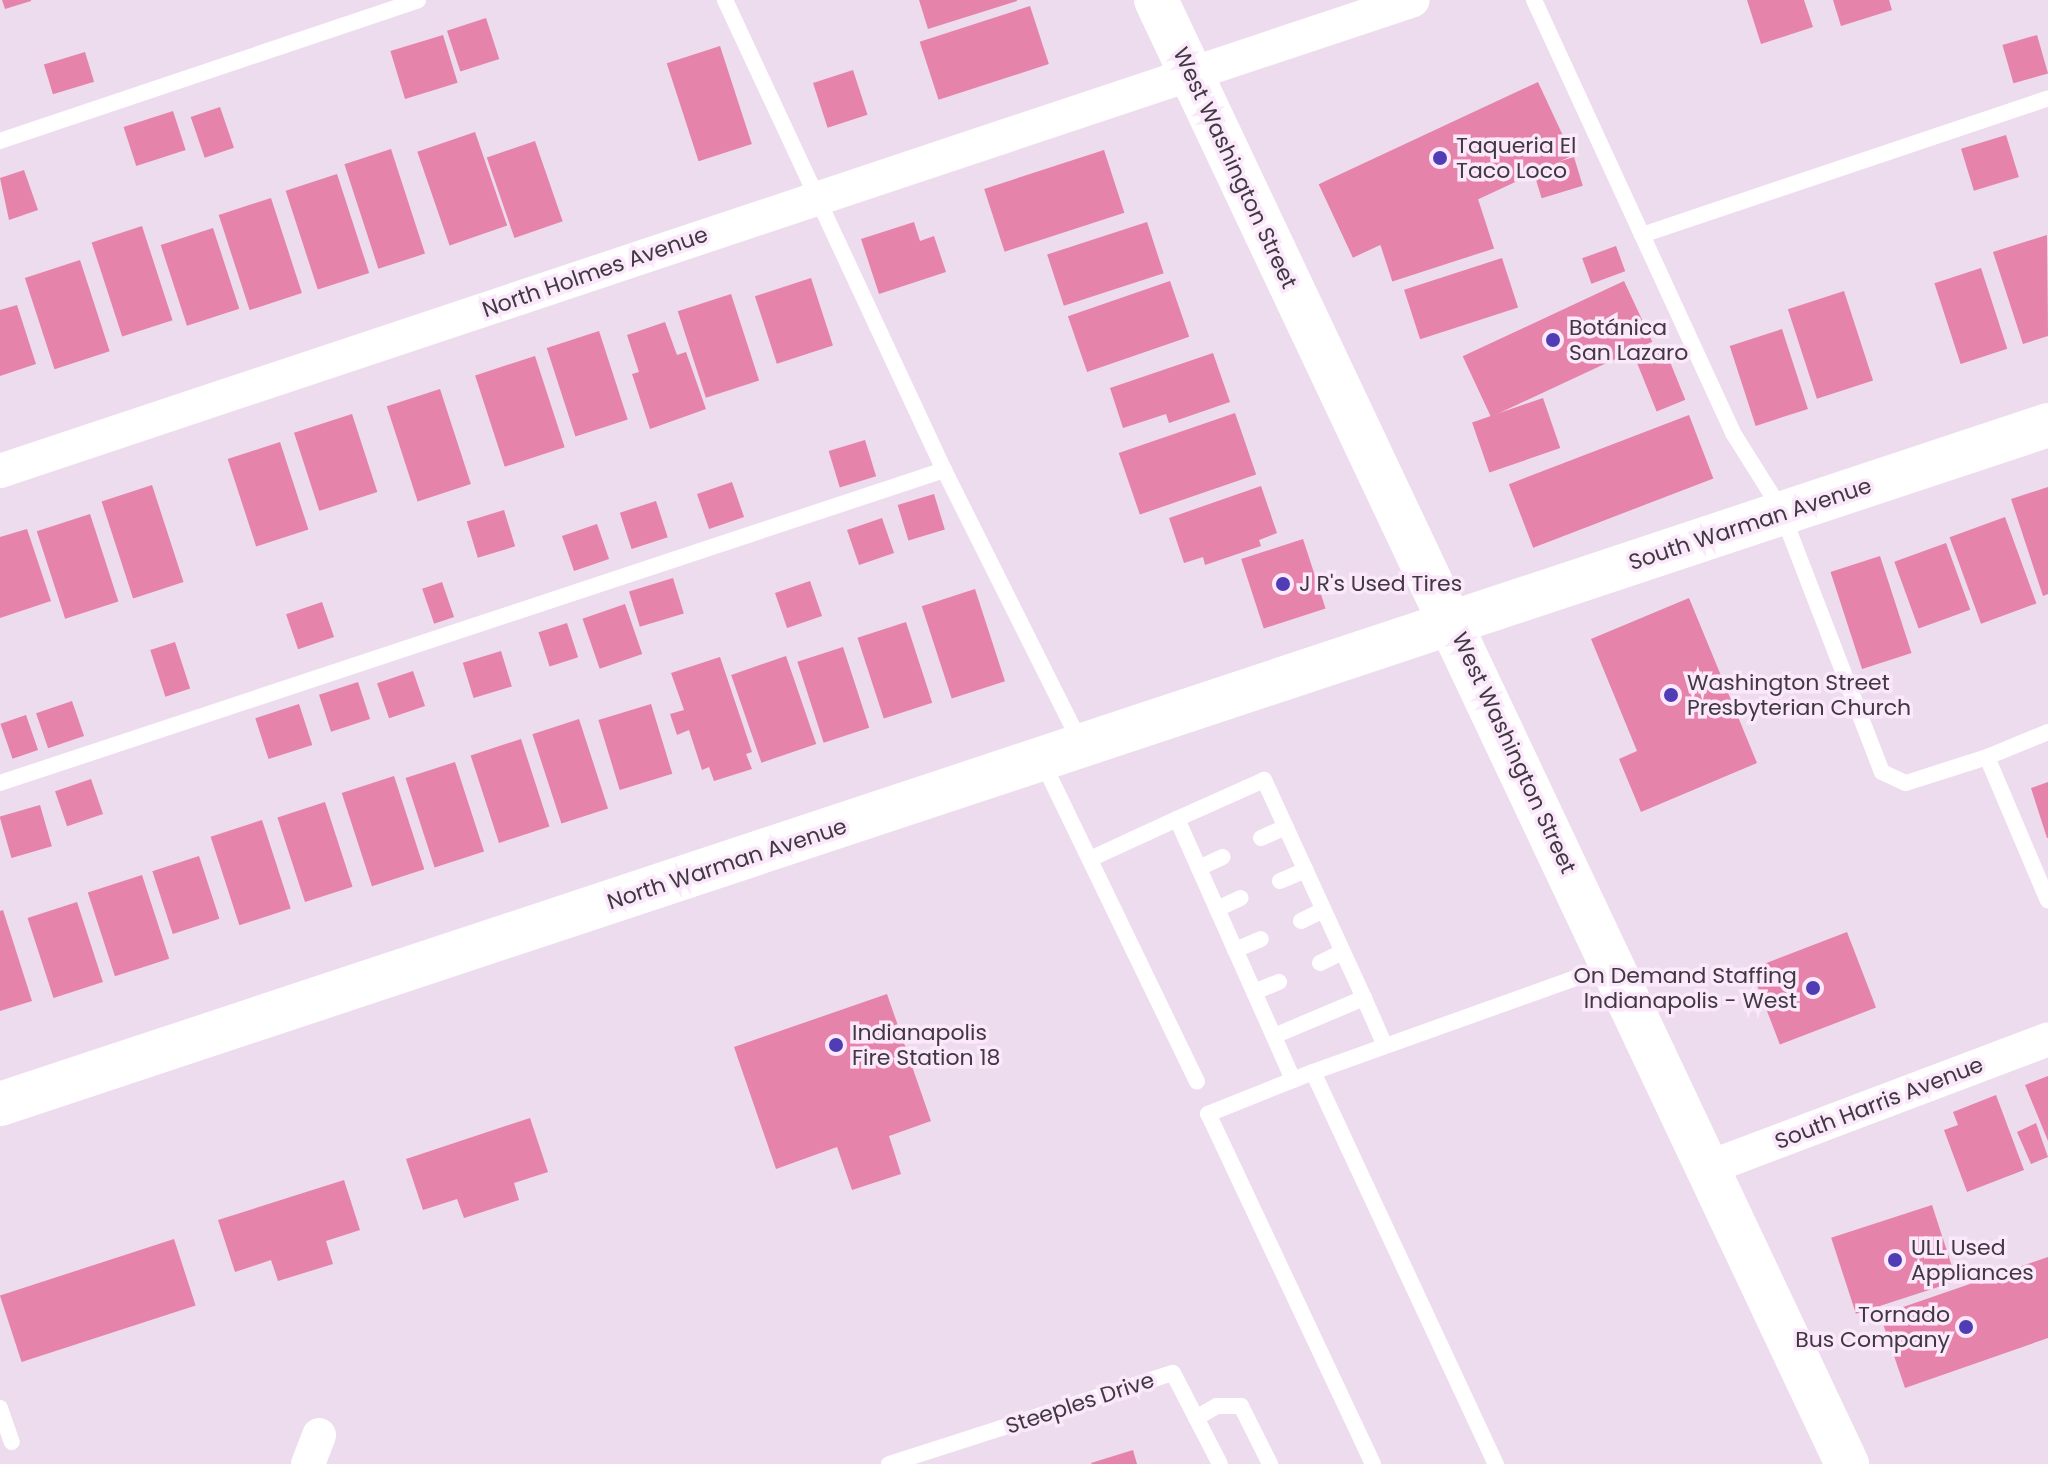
<!DOCTYPE html>
<meta charset="utf-8">
<style>
body{margin:0}
#map{position:relative;width:2048px;height:1464px;overflow:hidden;background:#eddbee;font-family:Poppins,sans-serif}
div>[style]{position:absolute}
.building>*{inset:0;background:#e683aa;transform-origin:0 0}
.lane>*{height:16px;margin:-8px;padding:0 8px;transform-origin:8px;border-radius:8px;background:#fff}
.street>*{height:34px;margin:-17px;padding:0 17px;transform-origin:17px;border-radius:17px;background:#fff}
.secondary>*{height:44px;margin:-22px;padding:0 22px;transform-origin:22px;border-radius:22px;background:#fff}
.primary>*{height:44px;margin:-22px;padding:0 22px;transform-origin:22px;border-radius:22px;background:#fff}
.dots>*{width:22px;height:22px;translate:-50% -50%;box-sizing:border-box;border:4px solid #fbe8fb;border-radius:50%}
span{translate:-50% -50%;white-space:nowrap;text-align:center;line-height:1.15;-webkit-text-stroke:7px #fbe8fb;paint-order:stroke}
.poi-label{font-size:22px;color:#403941}
.left{translate:0 -50%;text-align:left}
.right{translate:-100% -50%;text-align:right}
.street-label{font-size:22px;color:#403941}
</style>
<div id="map">
<div class="building">
<i style="clip-path:polygon(2px 0,31px 0,31px 1px,5px 9px)"></i>
<i style="clip-path:polygon(919px 0,1017px 0,1017px 1px,928px 29px)"></i>
<i style="clip-path:polygon(1747px 0,1804px 0,1813px 27px,1761px 44px)"></i>
<i style="clip-path:polygon(1833px 0,1889px 0,1892px 10px,1841px 26px)"></i>
<i style="left:1030px;top:6px;width:61px;height:116px;rotate:72deg"></i>
<i style="left:486px;top:18px;width:43px;height:41px;rotate:72deg"></i>
<i style="left:443px;top:35px;width:50px;height:55px;rotate:73deg"></i>
<i style="left:2037px;top:35px;width:40px;height:36px;rotate:74deg"></i>
<i style="left:720px;top:46px;width:103px;height:56px;rotate:72deg"></i>
<i style="left:85px;top:52px;width:31px;height:43px;rotate:73deg"></i>
<i style="left:853px;top:70px;width:47px;height:42px;rotate:72deg"></i>
<i style="left:1538px;top:82px;width:81px;height:242px;rotate:65deg"></i>
<i style="left:220px;top:107px;width:43px;height:31px;rotate:71deg"></i>
<i style="left:173px;top:111px;width:41px;height:52px;rotate:72deg"></i>
<i style="left:475px;top:132px;width:99px;height:61px;rotate:71deg"></i>
<i style="left:2006px;top:135px;width:44px;height:47px;rotate:73deg"></i>
<i style="left:535px;top:141px;width:85px;height:51px;rotate:71deg"></i>
<i style="left:391px;top:149px;width:110px;height:49px;rotate:72deg"></i>
<i style="left:1104px;top:150px;width:66px;height:126px;rotate:72deg"></i>
<i style="left:1574px;top:157px;width:30px;height:43px;rotate:73deg"></i>
<i style="clip-path:polygon(24px 170px,38px 210px,9px 220px,0 178px)"></i>
<i style="left:337px;top:174px;width:104px;height:54px;rotate:72deg"></i>
<i style="left:271px;top:198px;width:100px;height:55px;rotate:72deg"></i>
<i style="left:1478px;top:199px;width:52px;height:107px;rotate:72deg"></i>
<i style="clip-path:polygon(914px 222px,920px 241px,934px 236px,946px 272px,879px 294px,861px 239px)"></i>
<i style="left:1147px;top:222px;width:54px;height:105px;rotate:72deg"></i>
<i style="left:142px;top:226px;width:99px;height:53px;rotate:72deg"></i>
<i style="left:213px;top:228px;width:85px;height:55px;rotate:72deg"></i>
<i style="clip-path:polygon(2047px 235px,2048px 336px,2023px 344px,1993px 252px)"></i>
<i style="left:1616px;top:246px;width:27px;height:36px;rotate:70deg"></i>
<i style="left:1502px;top:258px;width:52px;height:103px;rotate:72deg"></i>
<i style="left:80px;top:260px;width:96px;height:58px;rotate:72deg"></i>
<i style="left:1981px;top:268px;width:85px;height:49px;rotate:72deg"></i>
<i style="left:811px;top:278px;width:71px;height:59px;rotate:72deg"></i>
<i style="left:1170px;top:281px;width:59px;height:108px;rotate:71deg"></i>
<i style="left:1624px;top:281px;width:67px;height:178px;rotate:65deg"></i>
<i style="left:1844px;top:291px;width:94px;height:59px;rotate:72deg"></i>
<i style="left:731px;top:294px;width:91px;height:56px;rotate:72deg"></i>
<i style="clip-path:polygon(17px 305px,36px 364px,0 376px,0 310px)"></i>
<i style="clip-path:polygon(665px 322px,677px 355px,686px 352px,706px 409px,650px 429px,632px 374px,639px 372px,627px 335px)"></i>
<i style="left:1782px;top:329px;width:84px;height:55px;rotate:72deg"></i>
<i style="left:599px;top:331px;width:93px;height:55px;rotate:72deg"></i>
<i style="left:1664px;top:347px;width:57px;height:31px;rotate:68deg"></i>
<i style="clip-path:polygon(1213px 353px,1230px 402px,1169px 423px,1166px 414px,1123px 428px,1110px 388px)"></i>
<i style="left:535px;top:356px;width:96px;height:63px;rotate:72deg"></i>
<i style="left:440px;top:389px;width:100px;height:56px;rotate:72deg"></i>
<i style="left:1543px;top:398px;width:53px;height:75px;rotate:71deg"></i>
<i style="left:1235px;top:413px;width:65px;height:123px;rotate:71deg"></i>
<i style="left:352px;top:414px;width:82px;height:61px;rotate:72deg"></i>
<i style="left:1689px;top:415px;width:68px;height:193px;rotate:69deg"></i>
<i style="left:865px;top:440px;width:38px;height:38px;rotate:73deg"></i>
<i style="left:280px;top:442px;width:92px;height:55px;rotate:72deg"></i>
<i style="left:732px;top:482px;width:37px;height:37px;rotate:71deg"></i>
<i style="left:152px;top:485px;width:102px;height:53px;rotate:72deg"></i>
<i style="clip-path:polygon(1261px 486px,1277px 533px,1259px 540px,1261px 546px,1205px 565px,1203px 557px,1184px 563px,1169px 518px)"></i>
<i style="clip-path:polygon(2048px 487px,2048px 594px,2043px 596px,2011px 499px)"></i>
<i style="left:934px;top:494px;width:37px;height:38px;rotate:73deg"></i>
<i style="left:656px;top:501px;width:38px;height:38px;rotate:72deg"></i>
<i style="left:504px;top:510px;width:38px;height:39px;rotate:73deg"></i>
<i style="left:90px;top:514px;width:92px;height:56px;rotate:72deg"></i>
<i style="left:2005px;top:517px;width:92px;height:59px;rotate:70deg"></i>
<i style="left:882px;top:518px;width:37px;height:37px;rotate:71deg"></i>
<i style="left:597px;top:524px;width:37px;height:37px;rotate:71deg"></i>
<i style="clip-path:polygon(27px 529px,51px 601px,0 618px,0 537px)"></i>
<i style="left:1303px;top:539px;width:73px;height:65px;rotate:72deg"></i>
<i style="left:1946px;top:543px;width:71px;height:55px;rotate:70deg"></i>
<i style="left:1880px;top:556px;width:102px;height:52px;rotate:72deg"></i>
<i style="left:673px;top:578px;width:37px;height:46px;rotate:73deg"></i>
<i style="left:810px;top:581px;width:37px;height:37px;rotate:71deg"></i>
<i style="left:442px;top:582px;width:37px;height:21px;rotate:71deg"></i>
<i style="left:975px;top:589px;width:97px;height:56px;rotate:72deg"></i>
<i style="clip-path:polygon(1689px 598px,1757px 763px,1641px 812px,1619px 759px,1637px 751px,1591px 639px)"></i>
<i style="left:322px;top:602px;width:37px;height:38px;rotate:71deg"></i>
<i style="left:625px;top:604px;width:53px;height:45px;rotate:71deg"></i>
<i style="left:906px;top:622px;width:85px;height:51px;rotate:72deg"></i>
<i style="left:567px;top:623px;width:36px;height:30px;rotate:72deg"></i>
<i style="left:175px;top:642px;width:49px;height:26px;rotate:72deg"></i>
<i style="left:843px;top:647px;width:85px;height:48px;rotate:72deg"></i>
<i style="left:501px;top:651px;width:37px;height:40px;rotate:73deg"></i>
<i style="left:786px;top:656px;width:93px;height:58px;rotate:71deg"></i>
<i style="clip-path:polygon(720px 657px,752px 752px,746px 754px,752px 769px,714px 781px,709px 767px,702px 770px,689px 730px,677px 735px,670px 714px,684px 710px,671px 673px)"></i>
<i style="left:413px;top:671px;width:37px;height:38px;rotate:71deg"></i>
<i style="left:358px;top:682px;width:39px;height:41px;rotate:72deg"></i>
<i style="left:72px;top:701px;width:37px;height:38px;rotate:71deg"></i>
<i style="left:299px;top:704px;width:43px;height:46px;rotate:72deg"></i>
<i style="left:651px;top:704px;width:73px;height:55px;rotate:73deg"></i>
<i style="left:26px;top:715px;width:37px;height:27px;rotate:71deg"></i>
<i style="left:579px;top:719px;width:94px;height:49px;rotate:72deg"></i>
<i style="left:521px;top:739px;width:92px;height:53px;rotate:72deg"></i>
<i style="left:455px;top:762px;width:94px;height:52px;rotate:72deg"></i>
<i style="left:394px;top:776px;width:98px;height:55px;rotate:72deg"></i>
<i style="left:91px;top:779px;width:37px;height:38px;rotate:71deg"></i>
<i style="clip-path:polygon(2048px 782px,2048px 838px,2047px 838px,2031px 788px)"></i>
<i style="left:325px;top:802px;width:89px;height:50px;rotate:72deg"></i>
<i style="left:40px;top:805px;width:43px;height:42px;rotate:74deg"></i>
<i style="left:262px;top:820px;width:93px;height:54px;rotate:72deg"></i>
<i style="left:199px;top:856px;width:66px;height:49px;rotate:72deg"></i>
<i style="left:142px;top:875px;width:88px;height:57px;rotate:72deg"></i>
<i style="left:77px;top:902px;width:84px;height:52px;rotate:72deg"></i>
<i style="clip-path:polygon(3px 910px,32px 1001px,0 1011px,0 911px)"></i>
<i style="left:1847px;top:932px;width:81px;height:103px;rotate:69deg"></i>
<i style="clip-path:polygon(887px 994px,931px 1121px,889px 1136px,901px 1174px,852px 1190px,837px 1147px,776px 1169px,734px 1047px)"></i>
<i style="clip-path:polygon(2048px 1076px,2048px 1141px,2025px 1085px)"></i>
<i style="clip-path:polygon(1996px 1095px,2024px 1170px,1967px 1192px,1944px 1130px,1958px 1125px,1953px 1112px)"></i>
<i style="clip-path:polygon(530px 1118px,548px 1172px,514px 1183px,519px 1200px,464px 1218px,457px 1199px,423px 1210px,406px 1159px)"></i>
<i style="clip-path:polygon(2036px 1123px,2048px 1157px,2031px 1164px,2017px 1132px)"></i>
<i style="clip-path:polygon(344px 1180px,360px 1230px,326px 1241px,333px 1264px,278px 1281px,271px 1260px,235px 1272px,218px 1220px)"></i>
<i style="left:1932px;top:1205px;width:80px;height:106px;rotate:72deg"></i>
<i style="left:174px;top:1239px;width:70px;height:183px;rotate:72deg"></i>
<i style="clip-path:polygon(2048px 1257px,2048px 1338px,1905px 1388px,1880px 1315px)"></i>
<i style="clip-path:polygon(1133px 1450px,1137px 1464px,1092px 1464px,1091px 1463px)"></i>
</div>
<div class="lane">
<i style="left:725px;top:0;width:519px;rotate:65.02deg"></i>
<i style="left:1534px;top:0;width:477px;rotate:65.3deg"></i>
<i style="left:1733px;top:433px;width:89px;rotate:57.9deg"></i>
<i style="left:1780px;top:508px;width:283px;rotate:68.9deg"></i>
<i style="left:1882px;top:772px;width:26px;rotate:25deg"></i>
<i style="left:1906px;top:783px;width:85px;rotate:-17.8deg"></i>
<i style="left:0;top:141px;width:441px;rotate:-18.6deg"></i>
<i style="left:1642px;top:235px;width:428px;rotate:-18.6deg"></i>
<i style="left:2048px;top:732px;width:66px;rotate:157.7deg"></i>
<i style="left:1987px;top:757px;width:156px;rotate:67deg"></i>
<i style="left:1042px;top:761px;width:356px;rotate:64.2deg"></i>
<i style="left:0;top:783px;width:995px;rotate:-18.34deg"></i>
<i style="left:944px;top:470px;width:304px;rotate:63.4deg"></i>
<i style="left:1261px;top:838px;width:27px;rotate:-24deg"></i>
<i style="left:1090px;top:859px;width:96px;rotate:-24.7deg"></i>
<i style="left:1199px;top:868px;width:26px;rotate:-25deg"></i>
<i style="left:1280px;top:881px;width:28px;rotate:-23deg"></i>
<i style="left:1217px;top:909px;width:26px;rotate:-25deg"></i>
<i style="left:1301px;top:921px;width:25px;rotate:-26deg"></i>
<i style="left:1235px;top:950px;width:28px;rotate:-23deg"></i>
<i style="left:1320px;top:963px;width:25px;rotate:-26deg"></i>
<i style="left:1254px;top:992px;width:27px;rotate:-22deg"></i>
<i style="left:1364px;top:998px;width:52px;rotate:66.4deg"></i>
<i style="left:1274px;top:1036px;width:98px;rotate:-22.9deg"></i>
<i style="left:1364px;top:998px;width:240px;rotate:-114.6deg"></i>
<i style="left:1264px;top:780px;width:95px;rotate:155.9deg"></i>
<i style="left:1177px;top:819px;width:286px;rotate:66deg"></i>
<i style="left:1313px;top:1072px;width:314px;rotate:-19.7deg"></i>
<i style="left:0;top:1408px;width:36px;rotate:71deg"></i>
<i style="left:1196px;top:1418px;width:24px;rotate:-30deg"></i>
<i style="left:1217px;top:1406px;width:24px"></i>
<i style="left:1241px;top:1406px;width:65px;rotate:63.4deg"></i>
<i style="left:889px;top:1464px;width:298px;rotate:-17.8deg"></i>
<i style="left:1173px;top:1373px;width:102px;rotate:62.7deg"></i>
<i style="left:1373px;top:1464px;width:387px;rotate:-115.2deg"></i>
<i style="left:1208px;top:1114px;width:113px;rotate:-21.8deg"></i>
<i style="left:1313px;top:1072px;width:433px;rotate:65deg"></i>
</div>
<div class="street">
<i style="left:0;top:471px;width:1489px;rotate:-18.43deg"></i>
<i style="left:1710px;top:1167px;width:361px;rotate:-20.7deg"></i>
<i style="left:308px;top:1464px;width:31px;rotate:-69deg"></i>
</div>
<div class="secondary">
<i style="left:0;top:1104px;width:2158px;rotate:-18.34deg"></i>
</div>
<div class="primary">
<i style="left:1156px;top:0;width:1619px;rotate:64.73deg"></i>
</div>
<div class="dots">
<i style="left:1440px;top:158px;background:#503cb4"></i>
<i style="left:1553px;top:340px;background:#503cb4"></i>
<i style="left:1283px;top:584px;background:#503cb4"></i>
<i style="left:1671px;top:695px;background:#503cb4"></i>
<i style="left:1813px;top:988px;background:#503cb4"></i>
<i style="left:836px;top:1045px;background:#503cb4"></i>
<i style="left:1895px;top:1260px;background:#503cb4"></i>
<i style="left:1966px;top:1327px;background:#503cb4"></i>
</div>
<div class="poi-label">
<span class="left" style="left:1456px;top:158px">Taqueria El<br>Taco Loco</span>
<span class="left" style="left:1569px;top:340px">Botánica<br>San Lazaro</span>
<span class="left" style="left:1299px;top:584px">J R's Used Tires</span>
<span class="left" style="left:1687px;top:695px">Washington Street<br>Presbyterian Church</span>
<span class="right" style="left:1797px;top:988px">On Demand Staffing<br>Indianapolis - West</span>
<span class="left" style="left:852px;top:1045px">Indianapolis<br>Fire Station 18</span>
<span class="left" style="left:1911px;top:1260px">ULL Used<br>Appliances</span>
<span class="right" style="left:1950px;top:1327px">Tornado<br>Bus Company</span>
</div>
<div class="street-label">
<span style="left:1235px;top:168px;rotate:65deg">West Washington Street</span>
<span style="left:595px;top:272px;rotate:-19deg">North Holmes Avenue</span>
<span style="left:1750px;top:524px;rotate:-18deg">South Warman Avenue</span>
<span style="left:1514px;top:753px;rotate:65deg">West Washington Street</span>
<span style="left:727px;top:864px;rotate:-18deg">North Warman Avenue</span>
<span style="left:1879px;top:1103px;rotate:-21deg">South Harris Avenue</span>
<span style="left:1080px;top:1403px;rotate:-18deg">Steeples Drive</span>
</div>
</div>
